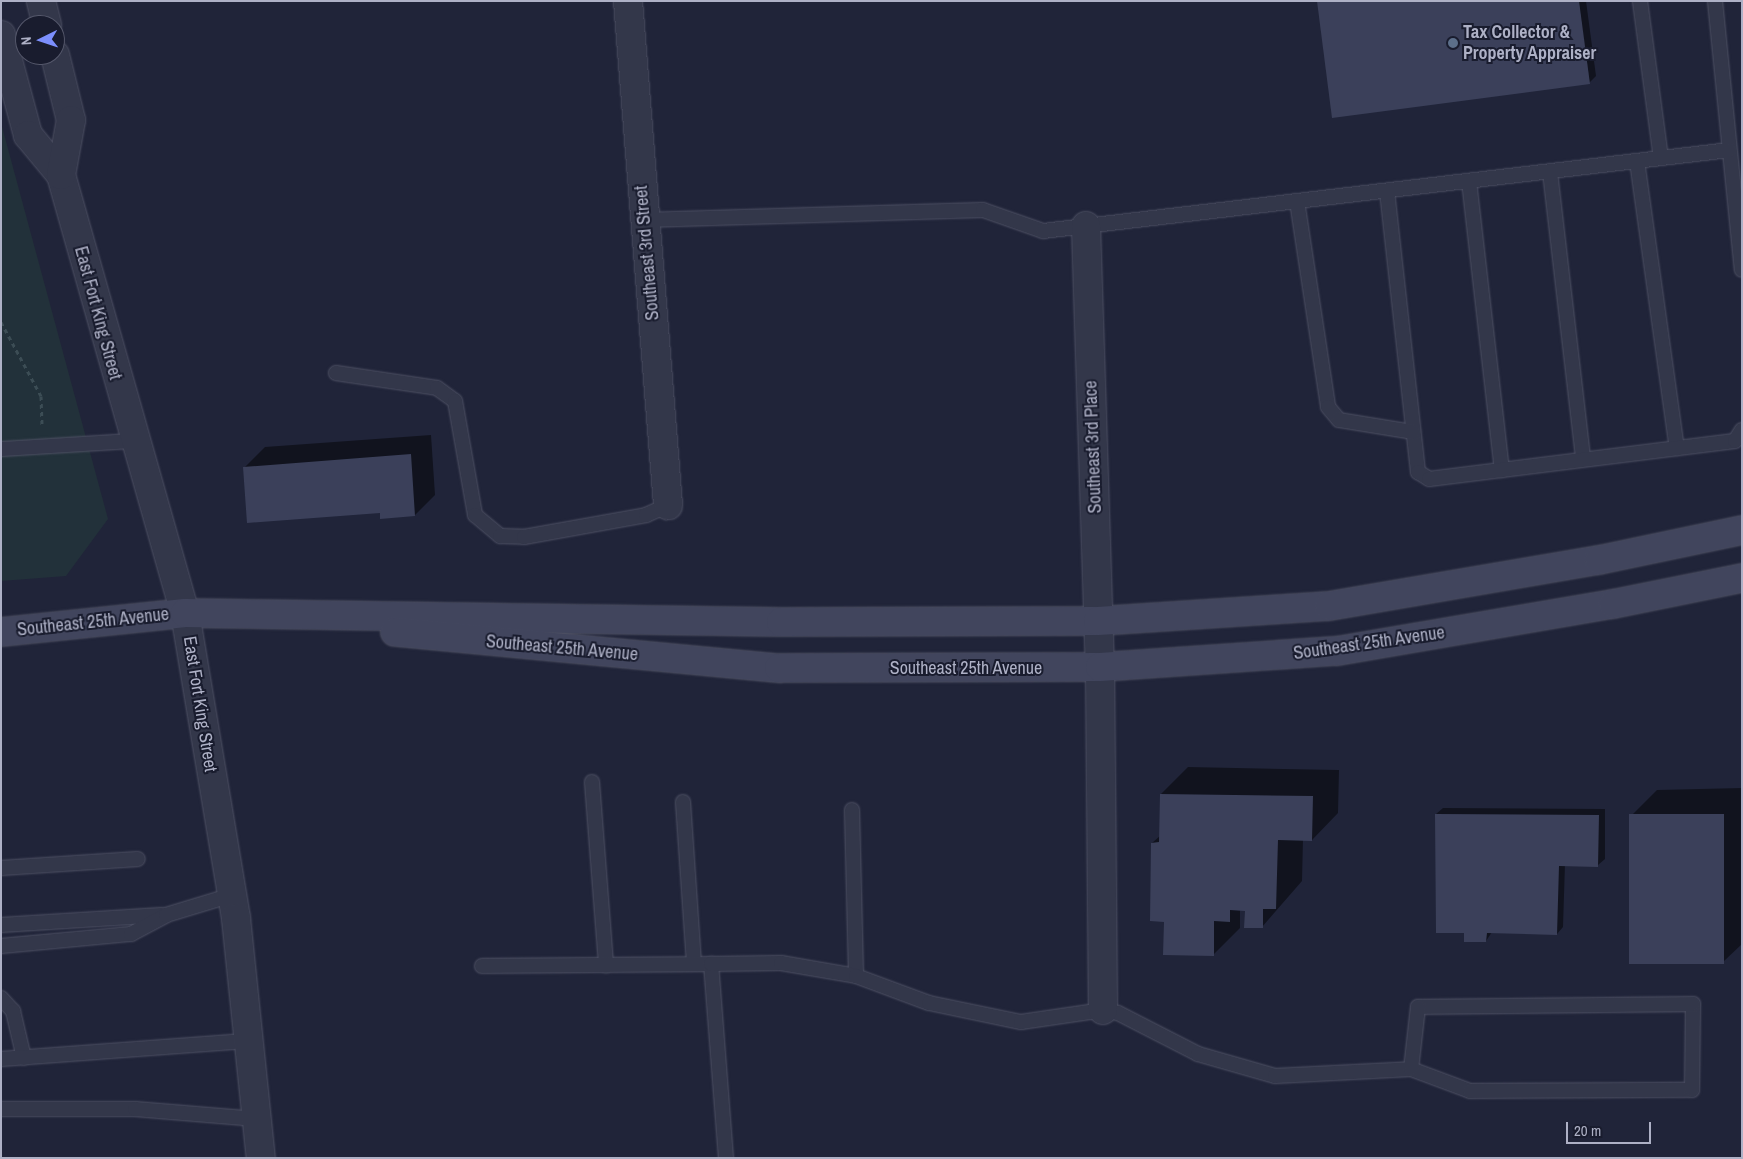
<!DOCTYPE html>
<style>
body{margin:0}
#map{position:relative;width:1743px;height:1159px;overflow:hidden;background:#202439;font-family:"Archivo Narrow",sans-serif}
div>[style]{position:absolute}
.green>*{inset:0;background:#22313a}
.shadow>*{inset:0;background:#0007}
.building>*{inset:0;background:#3b405a;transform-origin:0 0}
.path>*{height:3px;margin-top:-1.5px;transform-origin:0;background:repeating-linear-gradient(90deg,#3c4d55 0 4px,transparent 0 8px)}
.roads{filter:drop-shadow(0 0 1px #4e5164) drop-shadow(0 0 1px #4e5164)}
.service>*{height:14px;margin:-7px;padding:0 7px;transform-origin:7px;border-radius:7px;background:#33374a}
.minor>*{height:28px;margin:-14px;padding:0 14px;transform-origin:14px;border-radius:14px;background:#33374a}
.tertiary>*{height:28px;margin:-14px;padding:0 14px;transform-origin:14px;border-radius:14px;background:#33374a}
.secondary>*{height:28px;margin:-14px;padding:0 14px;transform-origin:14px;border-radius:14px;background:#41455d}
.dots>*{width:14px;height:14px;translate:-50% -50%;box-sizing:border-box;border:2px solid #191c2e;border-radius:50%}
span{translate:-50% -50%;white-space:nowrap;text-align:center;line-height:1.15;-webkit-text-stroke:4px #191c2e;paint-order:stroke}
.poi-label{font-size:18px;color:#aeb1c6;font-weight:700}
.left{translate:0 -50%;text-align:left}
.street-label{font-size:18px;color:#aeb1c6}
.frame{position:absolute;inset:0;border:2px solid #aeb1c6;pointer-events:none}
.north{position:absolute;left:15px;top:15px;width:50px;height:50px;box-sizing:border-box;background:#191c2e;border:1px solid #55586b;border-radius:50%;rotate:266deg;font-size:14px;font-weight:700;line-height:20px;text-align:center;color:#aeb1c6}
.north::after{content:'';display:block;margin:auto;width:18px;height:22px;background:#7c8ffd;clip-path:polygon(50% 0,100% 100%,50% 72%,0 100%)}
.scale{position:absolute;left:1566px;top:1122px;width:85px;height:22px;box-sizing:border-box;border:2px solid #aeb1c6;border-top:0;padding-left:6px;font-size:15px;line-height:18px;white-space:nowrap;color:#aeb1c6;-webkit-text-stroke:4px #191c2e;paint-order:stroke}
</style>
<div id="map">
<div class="green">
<i style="clip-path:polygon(1px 123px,108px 519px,66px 576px,1px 581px)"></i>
</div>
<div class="shadow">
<i style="clip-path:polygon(1318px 1px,1586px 1px,1596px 76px,1589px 83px)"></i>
<i style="clip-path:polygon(431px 435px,435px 495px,415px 515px,381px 512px,244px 468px,265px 447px)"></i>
<i style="clip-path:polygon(1188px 767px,1339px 770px,1338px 813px,1312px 840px,1303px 839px,1302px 881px,1262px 927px,1246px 909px,1240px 909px,1240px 928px,1213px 955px,1165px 920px,1152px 843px,1161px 835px,1161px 794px)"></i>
<i style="clip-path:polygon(1742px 788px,1742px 944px,1723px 962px,1630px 817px,1657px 790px)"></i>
<i style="clip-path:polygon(1443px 808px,1605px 809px,1605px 859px,1598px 865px,1565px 864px,1563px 927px,1557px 934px,1492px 932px,1486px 941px,1466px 931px,1436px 814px)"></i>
</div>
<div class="building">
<i style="clip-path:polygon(1317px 1px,1579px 1px,1590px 84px,1332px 118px)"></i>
<i style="clip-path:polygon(411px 454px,415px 516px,380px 519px,380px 513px,247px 523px,243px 467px)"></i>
<i style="clip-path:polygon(1160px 794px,1313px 796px,1312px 841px,1278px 840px,1276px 909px,1263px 909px,1263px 928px,1244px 928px,1245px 911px,1230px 910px,1230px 922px,1214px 921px,1214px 956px,1163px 955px,1164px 922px,1150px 921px,1151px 843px,1159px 842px)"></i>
<i style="clip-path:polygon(1435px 814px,1599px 815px,1598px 867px,1559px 866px,1557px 935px,1487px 933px,1486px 942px,1464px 942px,1464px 933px,1436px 933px)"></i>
<i style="left:1724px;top:814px;width:150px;height:95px;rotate:90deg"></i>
</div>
<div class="path">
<i style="left:1px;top:322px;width:84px;rotate:61.6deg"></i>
<i style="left:41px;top:396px;width:30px;rotate:88deg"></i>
</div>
<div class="roads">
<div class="service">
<i style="left:1640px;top:1px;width:158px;rotate:82.4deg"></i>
<i style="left:1715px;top:1px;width:270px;rotate:84.3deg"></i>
<i style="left:1637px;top:161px;width:290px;rotate:82.1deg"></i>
<i style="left:1550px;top:172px;width:289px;rotate:83.4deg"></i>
<i style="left:1469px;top:181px;width:291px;rotate:83.5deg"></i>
<i style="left:1387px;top:191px;width:283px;rotate:83.7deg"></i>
<i style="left:1418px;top:472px;width:13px;rotate:32deg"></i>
<i style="left:1429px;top:479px;width:308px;rotate:-7.1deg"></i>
<i style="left:1735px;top:441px;width:13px;rotate:-58deg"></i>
<i style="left:1297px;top:201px;width:208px;rotate:81.4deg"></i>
<i style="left:1328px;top:407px;width:17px;rotate:50deg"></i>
<i style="left:1339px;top:420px;width:75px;rotate:9.2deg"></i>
<i style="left:643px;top:220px;width:340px;rotate:-1.7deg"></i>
<i style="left:983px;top:210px;width:64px;rotate:19.3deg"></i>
<i style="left:1043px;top:231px;width:691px;rotate:-6.73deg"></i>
<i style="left:336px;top:373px;width:102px;rotate:8.4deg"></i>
<i style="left:437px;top:388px;width:22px;rotate:36deg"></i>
<i style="left:455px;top:401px;width:116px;rotate:80deg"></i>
<i style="left:475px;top:515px;width:33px;rotate:40deg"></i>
<i style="left:500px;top:536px;width:24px;rotate:2deg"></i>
<i style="left:524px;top:537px;width:124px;rotate:-10.2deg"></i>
<i style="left:646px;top:515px;width:24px;rotate:-24deg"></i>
<i style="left:1px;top:449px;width:132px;rotate:-3.5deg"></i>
<i style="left:592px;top:782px;width:184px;rotate:85.6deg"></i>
<i style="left:683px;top:802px;width:162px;rotate:86.1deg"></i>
<i style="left:852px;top:810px;width:166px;rotate:88.6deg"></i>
<i style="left:1px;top:868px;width:137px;rotate:-3.8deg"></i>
<i style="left:1px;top:925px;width:161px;rotate:-3.6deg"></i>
<i style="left:1px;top:946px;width:131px;rotate:-5.3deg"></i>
<i style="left:131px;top:934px;width:40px;rotate:-28deg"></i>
<i style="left:166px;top:915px;width:69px;rotate:-16.9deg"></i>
<i style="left:482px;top:966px;width:229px;rotate:-0.5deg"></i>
<i style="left:1px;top:998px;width:18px;rotate:47deg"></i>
<i style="left:13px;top:1011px;width:48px;rotate:76.8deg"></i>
<i style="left:1px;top:1059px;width:249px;rotate:-4.2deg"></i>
<i style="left:1px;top:1109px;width:134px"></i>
<i style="left:135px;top:1109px;width:122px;rotate:4.7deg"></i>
<i style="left:726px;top:1158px;width:195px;rotate:-94.4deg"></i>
<i style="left:711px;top:964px;width:70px;rotate:-0.8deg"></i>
<i style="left:781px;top:963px;width:76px;rotate:9.8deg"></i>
<i style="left:856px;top:976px;width:78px;rotate:20.3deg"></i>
<i style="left:929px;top:1003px;width:94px;rotate:11.7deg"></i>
<i style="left:1021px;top:1022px;width:83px;rotate:-8.3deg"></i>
<i style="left:1103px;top:1010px;width:15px;rotate:11deg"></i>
<i style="left:1118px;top:1013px;width:90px;rotate:27.1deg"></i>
<i style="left:1198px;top:1054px;width:80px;rotate:15.9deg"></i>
<i style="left:1275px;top:1076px;width:136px;rotate:-2.9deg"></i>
<i style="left:1411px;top:1069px;width:63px;rotate:20.4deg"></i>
<i style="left:1470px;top:1091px;width:222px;rotate:-0.3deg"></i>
<i style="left:1692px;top:1090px;width:86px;rotate:-89.3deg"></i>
<i style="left:1693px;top:1004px;width:275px;rotate:179.4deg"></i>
<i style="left:1418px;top:1007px;width:62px;rotate:96.4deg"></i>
</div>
<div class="minor">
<i style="left:628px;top:1px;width:506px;rotate:85.46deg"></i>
<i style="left:1086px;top:226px;width:441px;rotate:88.2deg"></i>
<i style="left:1100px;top:667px;width:343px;rotate:89.5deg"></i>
</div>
<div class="tertiary">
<i style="left:41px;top:1px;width:25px;rotate:76deg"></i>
<i style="left:1px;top:35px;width:104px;rotate:74.9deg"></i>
<i style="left:28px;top:135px;width:52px;rotate:50.5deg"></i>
<i style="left:61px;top:175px;width:455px;rotate:74.2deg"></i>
<i style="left:185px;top:613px;width:309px;rotate:80.5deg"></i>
<i style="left:236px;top:918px;width:241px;rotate:84.1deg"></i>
<i style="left:55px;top:55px;width:67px;rotate:76.2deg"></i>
<i style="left:71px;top:120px;width:56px;rotate:100.3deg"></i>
</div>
<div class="secondary">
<i style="left:1px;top:632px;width:185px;rotate:-5.9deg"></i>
<i style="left:185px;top:613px;width:596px;rotate:0.87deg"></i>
<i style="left:781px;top:622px;width:317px;rotate:-0.2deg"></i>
<i style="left:1098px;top:621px;width:231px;rotate:-3.7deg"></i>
<i style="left:1329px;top:606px;width:274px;rotate:-9.7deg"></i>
<i style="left:1599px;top:560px;width:146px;rotate:-11.8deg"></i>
<i style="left:395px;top:632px;width:386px;rotate:5.4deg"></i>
<i style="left:779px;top:668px;width:321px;rotate:-0.2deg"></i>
<i style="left:1100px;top:667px;width:238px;rotate:-3.9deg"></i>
<i style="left:1337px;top:651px;width:280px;rotate:-9.7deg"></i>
<i style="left:1613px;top:604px;width:132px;rotate:-11.4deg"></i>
</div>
</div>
<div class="dots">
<i style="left:1453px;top:43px;background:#5c6f8a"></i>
</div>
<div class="poi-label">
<span class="left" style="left:1463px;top:43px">Tax Collector &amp;<br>Property Appraiser</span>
</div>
<div class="street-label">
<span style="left:647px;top:253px;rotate:-95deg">Southeast 3rd Street</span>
<span style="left:98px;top:313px;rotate:75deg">East Fort King Street</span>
<span style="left:1093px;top:447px;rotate:-92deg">Southeast 3rd Place</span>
<span style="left:93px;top:622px;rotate:-6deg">Southeast 25th Avenue</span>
<span style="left:1369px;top:643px;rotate:-8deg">Southeast 25th Avenue</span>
<span style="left:562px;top:648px;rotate:5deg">Southeast 25th Avenue</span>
<span style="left:966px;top:668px">Southeast 25th Avenue</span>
<span style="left:200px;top:704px;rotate:81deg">East Fort King Street</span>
</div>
<div class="frame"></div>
<div class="north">N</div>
<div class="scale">20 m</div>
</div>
